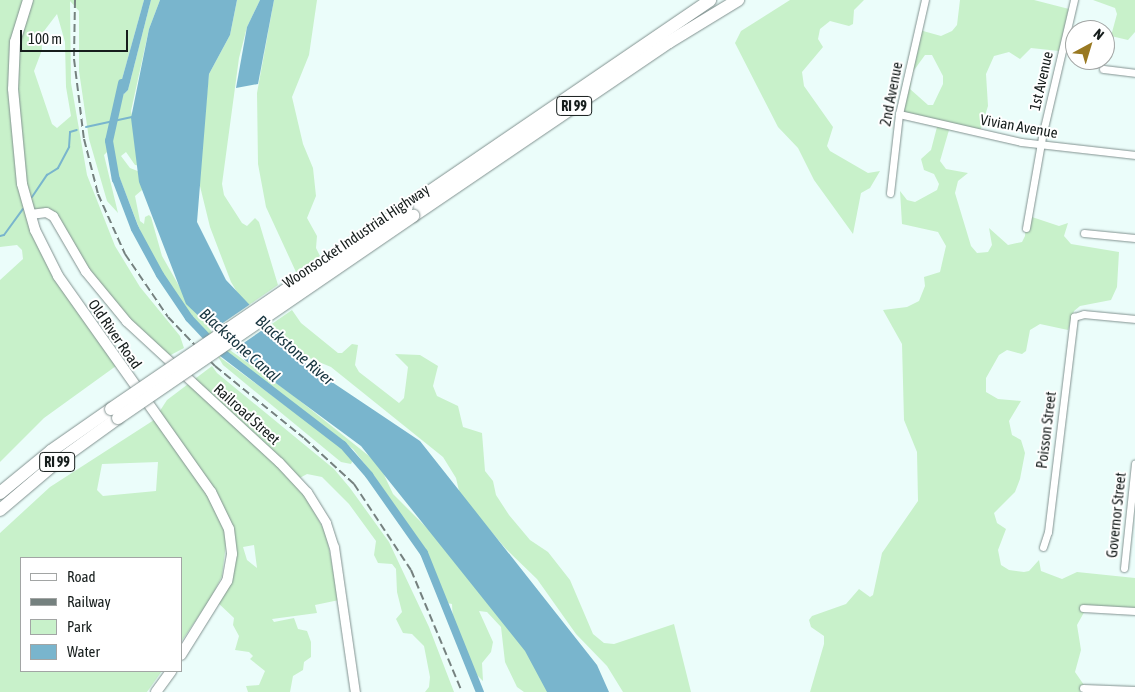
<!DOCTYPE html>
<style>
body{margin:0}
#map{position:relative;width:1135px;height:692px;overflow:hidden;background:#ebfdfa;font-family:"Asap Condensed",sans-serif}
div>[style]{position:absolute}
.green>*{inset:0;background:#c8f1ca}
.water>*{inset:0;background:#79b5cd}
.pier>*{inset:0;background:#ebfdfa}
.stream>*{height:2px;margin:-1px;padding:0 1px;transform-origin:1px;border-radius:1px;background:#79b5cd}
.canal>*{height:8px;margin:-4px;padding:0 4px;transform-origin:4px;border-radius:4px;background:#79b5cd}
.roads{filter:drop-shadow(0 0 1px #829290) drop-shadow(0 0 1px #829290)}
.minor>*{height:7px;margin:-3.5px;padding:0 3.5px;transform-origin:3.5px;border-radius:3.5px;background:#fff}
.tertiary>*{height:9px;margin:-4.5px;padding:0 4.5px;transform-origin:4.5px;border-radius:4.5px;background:#fff}
.secondary>*{height:10px;margin:-5px;padding:0 5px;transform-origin:5px;border-radius:5px;background:#fff}
.motorway>*{height:12px;margin:-6px;padding:0 6px;transform-origin:6px;border-radius:6px;background:#fff}
.rail>*{height:2px;margin-top:-1px;transform-origin:0;background:repeating-linear-gradient(90deg,#75817f 0 8px,transparent 0 12px)}
.bridges{filter:drop-shadow(0 0 1px #829290) drop-shadow(0 0 1px #829290)}
.motorway-bridge>*{height:12px;margin:-6px;padding:0 6px;transform-origin:6px;border-radius:6px;background:#fff}
span{translate:-50% -50%;white-space:nowrap;text-align:center;line-height:1.15;-webkit-text-stroke:4px #fff;paint-order:stroke}
.shield-label span{padding:1px 4px;background:#fff;border:1px solid;border-radius:4px;-webkit-text-stroke-width:0}
.shield-label{font-size:14px;color:#161d1c;font-weight:700}
.street-label{font-size:15px;color:#161d1c}
.water-label{font-size:16px;color:#15333e;font-style:italic}
.legend{position:absolute;left:20px;top:557px;width:162px;height:115px;box-sizing:border-box;background:#fff;border:1px solid #a2a5a4;margin:0;padding:6px 9px;list-style:none;font-size:15px;color:#161d1c}
.legend li{display:flex;align-items:center;gap:10px;height:25px}
.legend b{width:25px;border:1px solid #a2a5a4}
.north{position:absolute;left:1065px;top:20px;width:50px;height:50px;box-sizing:border-box;background:#fff;border:1px solid #a2a5a4;border-radius:50%;rotate:39deg;font-size:14px;font-weight:700;line-height:20px;text-align:center;color:#161d1c}
.north::after{content:'';display:block;margin:auto;width:18px;height:22px;background:#997922;clip-path:polygon(50% 0,100% 100%,50% 72%,0 100%)}
.scale{position:absolute;left:20px;top:30px;width:108px;height:22px;box-sizing:border-box;border:2px solid #161d1c;border-top:0;padding-left:6px;font-size:15px;line-height:18px;white-space:nowrap;color:#161d1c;-webkit-text-stroke:4px #fff;paint-order:stroke}
</style>
<div id="map">
<div class="green">
<i style="clip-path:polygon(evenodd,0 0,144px 0,119px 90px,124px 94px,128px 90px,151px 0,160px 0,149px 29px,131px 111px,142px 166px,135px 165px,126px 152px,121px 156px,130px 168px,140px 172px,142px 190px,135px 196px,140px 221px,144px 224px,145px 217px,149px 215px,151px 217px,162px 256px,186px 298px,215px 336px,212px 339px,190px 317px,148px 251px,112px 158px,107px 152px,104px 155px,118px 213px,107px 201px,89px 139px,79px 71px,79px 11px,70px 1px,71px 83px,87px 175px,115px 246px,140px 287px,180px 336px,184px 348px,165px 358px,116px 316px,95px 290px,48px 216px,34px 214px,58px 282px,116px 366px,44px 418px,0 462px,0 280px,23px 259px,22px 250px,17px 245px,0 247px,0 0,57px 14px,65px 42px,66px 87px,71px 116px,57px 128px,52px 124px,34px 71px,42px 50px,41px 35px,57px 14px)"></i>
<i style="clip-path:polygon(237px 0,260px 0,247px 27px,239px 58px,222px 184px,224px 195px,242px 223px,247px 226px,255px 218px,259px 222px,278px 285px,246px 307px,231px 282px,210px 227px,198px 178px,209px 74px,230px 35px)"></i>
<i style="clip-path:polygon(274px 0,317px 0,309px 55px,292px 97px,303px 144px,313px 168px,316px 196px,307px 218px,317px 236px,316px 248px,320px 256px,296px 272px,266px 207px,258px 164px,257px 93px)"></i>
<i style="clip-path:polygon(790px 0,864px 0,854px 10px,853px 24px,849px 26px,830px 21px,820px 29px,818px 39px,823px 47px,802px 72px,804px 86px,833px 127px,827px 146px,830px 151px,868px 173px,880px 171px,870px 188px,861px 193px,853px 234px,814px 180px,798px 148px,778px 127px,735px 43px,741px 31px)"></i>
<i style="clip-path:polygon(evenodd,960px 0,1034px 0,1069px 9px,1059px 51px,1031px 48px,1020px 59px,1009px 52px,994px 56px,986px 74px,988px 106px,979px 135px,949px 130px,940px 161px,946px 169px,968px 173px,958px 181px,955px 193px,971px 246px,977px 253px,988px 252px,992px 245px,989px 228px,1008px 245px,1022px 242px,1025px 236px,1026px 215px,1059px 226px,1068px 223px,1064px 236px,1071px 244px,1119px 252px,1117px 287px,1111px 300px,1080px 306px,1074px 311px,1068px 330px,1040px 324px,1030px 330px,1026px 351px,1022px 354px,1007px 350px,999px 355px,986px 378px,986px 392px,998px 399px,1021px 401px,1009px 421px,1012px 435px,1021px 440px,1025px 453px,1020px 479px,1015px 492px,994px 513px,997px 523px,1006px 529px,998px 550px,1001px 565px,1009px 570px,1024px 572px,1029px 571px,1039px 560px,1041px 571px,1062px 579px,1077px 572px,1135px 578px,1135px 611px,1087px 607px,1077px 625px,1081px 650px,1075px 672px,1084px 685px,1080px 692px,810px 692px,824px 644px,824px 636px,811px 627px,809px 620px,812px 616px,846px 604px,859px 589px,870px 597px,873px 595px,882px 553px,918px 501px,917px 452px,904px 420px,902px 344px,883px 310px,907px 307px,919px 301px,925px 286px,924px 277px,940px 272px,946px 246px,938px 232px,902px 224px,900px 191px,907px 200px,915px 202px,937px 190px,939px 184px,934px 174px,924px 170px,921px 159px,931px 150px,937px 127px,901px 118px,901px 91px,916px 29px,941px 36px,952px 31px,957px 25px,960px 0,925px 55px,932px 55px,943px 76px,943px 84px,933px 105px,928px 105px,910px 89px,912px 73px,925px 55px)"></i>
<i style="clip-path:polygon(1093px 0,1135px 0,1135px 32px,1128px 40px,1111px 36px,1117px 14px,1115px 8px)"></i>
<i style="clip-path:polygon(292px 310px,301px 323px,338px 353px,342px 353px,352px 344px,358px 345px,355px 365px,359px 372px,399px 403px,404px 398px,408px 367px,395px 354px,420px 355px,438px 366px,433px 386px,437px 396px,458px 406px,463px 427px,482px 433px,485px 471px,493px 481px,496px 495px,509px 515px,530px 540px,548px 552px,570px 580px,593px 634px,604px 643px,614px 644px,674px 624px,691px 692px,623px 692px,607px 666px,576px 634px,537px 579px,506px 549px,460px 495px,456px 478px,443px 457px,331px 367px,302px 355px,266px 328px)"></i>
<i style="clip-path:polygon(227px 348px,294px 396px,379px 464px,393px 494px,495px 596px,553px 692px,524px 692px,517px 687px,505px 662px,501px 627px,487px 612px,479px 611px,493px 642px,491px 652px,482px 663px,483px 681px,470px 668px,453px 622px,452px 604px,442px 602px,443px 591px,426px 550px,374px 476px,353px 449px,221px 350px)"></i>
<i style="clip-path:polygon(217px 355px,346px 450px,353px 460px,351px 464px,341px 462px,223px 365px)"></i>
<i style="clip-path:polygon(evenodd,212px 366px,217px 373px,334px 469px,350px 488px,389px 542px,429px 627px,454px 692px,425px 692px,429px 687px,430px 677px,424px 646px,412px 634px,403px 633px,396px 619px,402px 612px,397px 592px,396px 569px,392px 564px,378px 563px,374px 555px,376px 541px,349px 504px,322px 477px,307px 474px,296px 480px,326px 533px,339px 600px,315px 605px,317px 613px,272px 619px,274px 622px,294px 618px,298px 629px,307px 631px,311px 642px,311px 657px,304px 662px,303px 670px,293px 676px,290px 692px,248px 692px,246px 686px,259px 685px,265px 671px,250px 659px,253px 656px,249px 652px,235px 650px,239px 636px,233px 625px,234px 618px,215px 600px,227px 562px,226px 544px,222px 576px,211px 598px,181px 642px,181px 558px,21px 558px,21px 671px,162px 671px,147px 692px,0 692px,0 533px,50px 487px,154px 420px,167px 400px,212px 366px,158px 462px,156px 491px,103px 496px,97px 490px,102px 464px,158px 462px,212px 366px,254px 545px,257px 568px,247px 560px,243px 547px,254px 545px)"></i>
</div>
<div class="water">
<i style="clip-path:polygon(144px 0,151px 0,128px 90px,124px 94px,119px 90px)"></i>
<i style="clip-path:polygon(160px 0,237px 0,230px 35px,209px 74px,197px 222px,226px 280px,308px 366px,420px 441px,597px 665px,609px 692px,547px 692px,525px 651px,361px 446px,246px 361px,186px 304px,139px 182px,131px 118px,149px 29px)"></i>
<i style="clip-path:polygon(260px 0,274px 0,258px 84px,236px 88px,247px 27px)"></i>
</div>
<div class="pier">
<i style="clip-path:polygon(252px 303px,271px 324px,232px 351px,211px 331px)"></i>
</div>
<div class="stream">
<i style="left:86px;top:127px;width:47px;rotate:-12.3deg"></i>
<i style="left:32px;top:197px;width:27px;rotate:-56deg"></i>
<i style="left:47px;top:175px;width:13px;rotate:-32deg"></i>
<i style="left:58px;top:168px;width:24px;rotate:-62deg"></i>
<i style="left:69px;top:147px;width:15px;rotate:-86deg"></i>
<i style="left:70px;top:132px;width:7px;rotate:-16deg"></i>
<i style="left:0;top:236px;width:4px;rotate:-14deg"></i>
<i style="left:4px;top:235px;width:32px;rotate:-54deg"></i>
</div>
<div class="canal">
<i style="left:122px;top:83px;width:59px;rotate:102.6deg"></i>
<i style="left:109px;top:141px;width:39px;rotate:80deg"></i>
<i style="left:116px;top:179px;width:53px;rotate:69.2deg"></i>
<i style="left:135px;top:229px;width:52px;rotate:61.5deg"></i>
<i style="left:160px;top:275px;width:52px;rotate:56deg"></i>
<i style="left:189px;top:318px;width:44px;rotate:46.8deg"></i>
<i style="left:219px;top:350px;width:156px;rotate:37.5deg"></i>
<i style="left:343px;top:445px;width:40px;rotate:49deg"></i>
<i style="left:369px;top:475px;width:95px;rotate:54.8deg"></i>
<i style="left:424px;top:553px;width:150px;rotate:68.1deg"></i>
</div>
<div class="roads">
<div class="minor">
<i style="left:1103px;top:69px;width:32px;rotate:7deg"></i>
<i style="left:899px;top:114px;width:125px;rotate:12.9deg"></i>
<i style="left:1021px;top:142px;width:115px;rotate:6.5deg"></i>
<i style="left:890px;top:193px;width:80px;rotate:-83.5deg"></i>
<i style="left:899px;top:114px;width:117px;rotate:-77.2deg"></i>
<i style="left:1026px;top:228px;width:97px;rotate:-80deg"></i>
<i style="left:1043px;top:132px;width:136px;rotate:-76.8deg"></i>
<i style="left:1084px;top:233px;width:51px;rotate:5.6deg"></i>
<i style="left:1043px;top:547px;width:16px;rotate:-72deg"></i>
<i style="left:1048px;top:532px;width:217px;rotate:-83.1deg"></i>
<i style="left:1074px;top:317px;width:10px;rotate:-17deg"></i>
<i style="left:1084px;top:314px;width:51px;rotate:5.6deg"></i>
<i style="left:1124px;top:568px;width:105px;rotate:-84deg"></i>
<i style="left:1083px;top:608px;width:52px;rotate:3.3deg"></i>
<i style="left:1083px;top:688px;width:52px;rotate:2.2deg"></i>
</div>
<div class="tertiary">
<i style="left:30px;top:214px;width:16px;rotate:-7deg"></i>
<i style="left:46px;top:212px;width:8px;rotate:30deg"></i>
<i style="left:53px;top:216px;width:64px;rotate:59.8deg"></i>
<i style="left:85px;top:271px;width:65px;rotate:50.6deg"></i>
<i style="left:126px;top:321px;width:208px;rotate:42.7deg"></i>
<i style="left:279px;top:462px;width:41px;rotate:47deg"></i>
<i style="left:307px;top:492px;width:36px;rotate:58deg"></i>
<i style="left:326px;top:523px;width:25px;rotate:72deg"></i>
<i style="left:334px;top:547px;width:147px;rotate:81.8deg"></i>
</div>
<div class="secondary">
<i style="left:28px;top:0;width:44px;rotate:107.2deg"></i>
<i style="left:15px;top:42px;width:47px;rotate:92.4deg"></i>
<i style="left:13px;top:89px;width:95px;rotate:84.6deg"></i>
<i style="left:22px;top:184px;width:48px;rotate:74.2deg"></i>
<i style="left:35px;top:230px;width:51px;rotate:63.4deg"></i>
<i style="left:58px;top:276px;width:265px;rotate:54.7deg"></i>
<i style="left:211px;top:492px;width:41px;rotate:64.1deg"></i>
<i style="left:229px;top:529px;width:25px;rotate:83deg"></i>
<i style="left:232px;top:554px;width:27px;rotate:100deg"></i>
<i style="left:227px;top:581px;width:87px;rotate:121.9deg"></i>
<i style="left:156px;top:692px;width:26px;rotate:-54deg"></i>
</div>
<div class="motorway">
<i style="left:407px;top:207px;width:367px;rotate:-34.3deg"></i>
<i style="left:413px;top:216px;width:310px;rotate:-34.2deg"></i>
<i style="left:669px;top:42px;width:81px;rotate:-31.3deg"></i>
<i style="left:0;top:493px;width:66px;rotate:-39.5deg"></i>
<i style="left:51px;top:451px;width:73px;rotate:-35deg"></i>
<i style="left:0;top:510px;width:70px;rotate:-40.3deg"></i>
<i style="left:53px;top:465px;width:80px;rotate:-35.9deg"></i>
</div>
</div>
<div class="rail">
<i style="left:75px;top:0;width:59px;rotate:91deg"></i>
<i style="left:74px;top:59px;width:81px;rotate:82.9deg"></i>
<i style="left:84px;top:139px;width:57px;rotate:75.7deg"></i>
<i style="left:98px;top:194px;width:66px;rotate:65.8deg"></i>
<i style="left:125px;top:254px;width:76px;rotate:55.7deg"></i>
<i style="left:168px;top:317px;width:68px;rotate:46.2deg"></i>
<i style="left:215px;top:366px;width:114px;rotate:39deg"></i>
<i style="left:304px;top:438px;width:68px;rotate:42.6deg"></i>
<i style="left:354px;top:484px;width:103px;rotate:56.5deg"></i>
<i style="left:411px;top:570px;width:132px;rotate:67.3deg"></i>
</div>
<div class="bridges">
<div class="motorway-bridge">
<i style="left:111px;top:409px;width:358px;rotate:-34.3deg"></i>
<i style="left:118px;top:418px;width:358px;rotate:-34.4deg"></i>
</div>
</div>
<div class="shield-label">
<span style="left:574px;top:106px">RI 99</span>
<span style="left:57px;top:462px">RI 99</span>
</div>
<div class="street-label">
<span style="left:1041px;top:81px;rotate:-77deg">1st Avenue</span>
<span style="left:891px;top:94px;rotate:-79deg">2nd Avenue</span>
<span style="left:1019px;top:126px;rotate:10deg">Vivian Avenue</span>
<span style="left:356px;top:236px;rotate:-34deg">Woonsocket Industrial Highway</span>
<span style="left:115px;top:334px;rotate:55deg">Old River Road</span>
<span style="left:247px;top:414px;rotate:42deg">Railroad Street</span>
<span style="left:1046px;top:430px;rotate:-83deg">Poisson Street</span>
<span style="left:1116px;top:515px;rotate:-84deg">Governor Street</span>
</div>
<div class="water-label">
<span style="left:240px;top:345px;rotate:42deg">Blackstone Canal</span>
<span style="left:295px;top:350px;rotate:41deg">Blackstone River</span>
</div>
<ul class="legend">
<li><b style="height:6px;background:#fff"></b>Road</li>
<li><b style="height:6px;background:#75817f"></b>Railway</li>
<li><b style="height:14px;background:#c8f1ca"></b>Park</li>
<li><b style="height:14px;background:#79b5cd"></b>Water</li>
</ul>
<div class="north">N</div>
<div class="scale">100 m</div>
</div>
